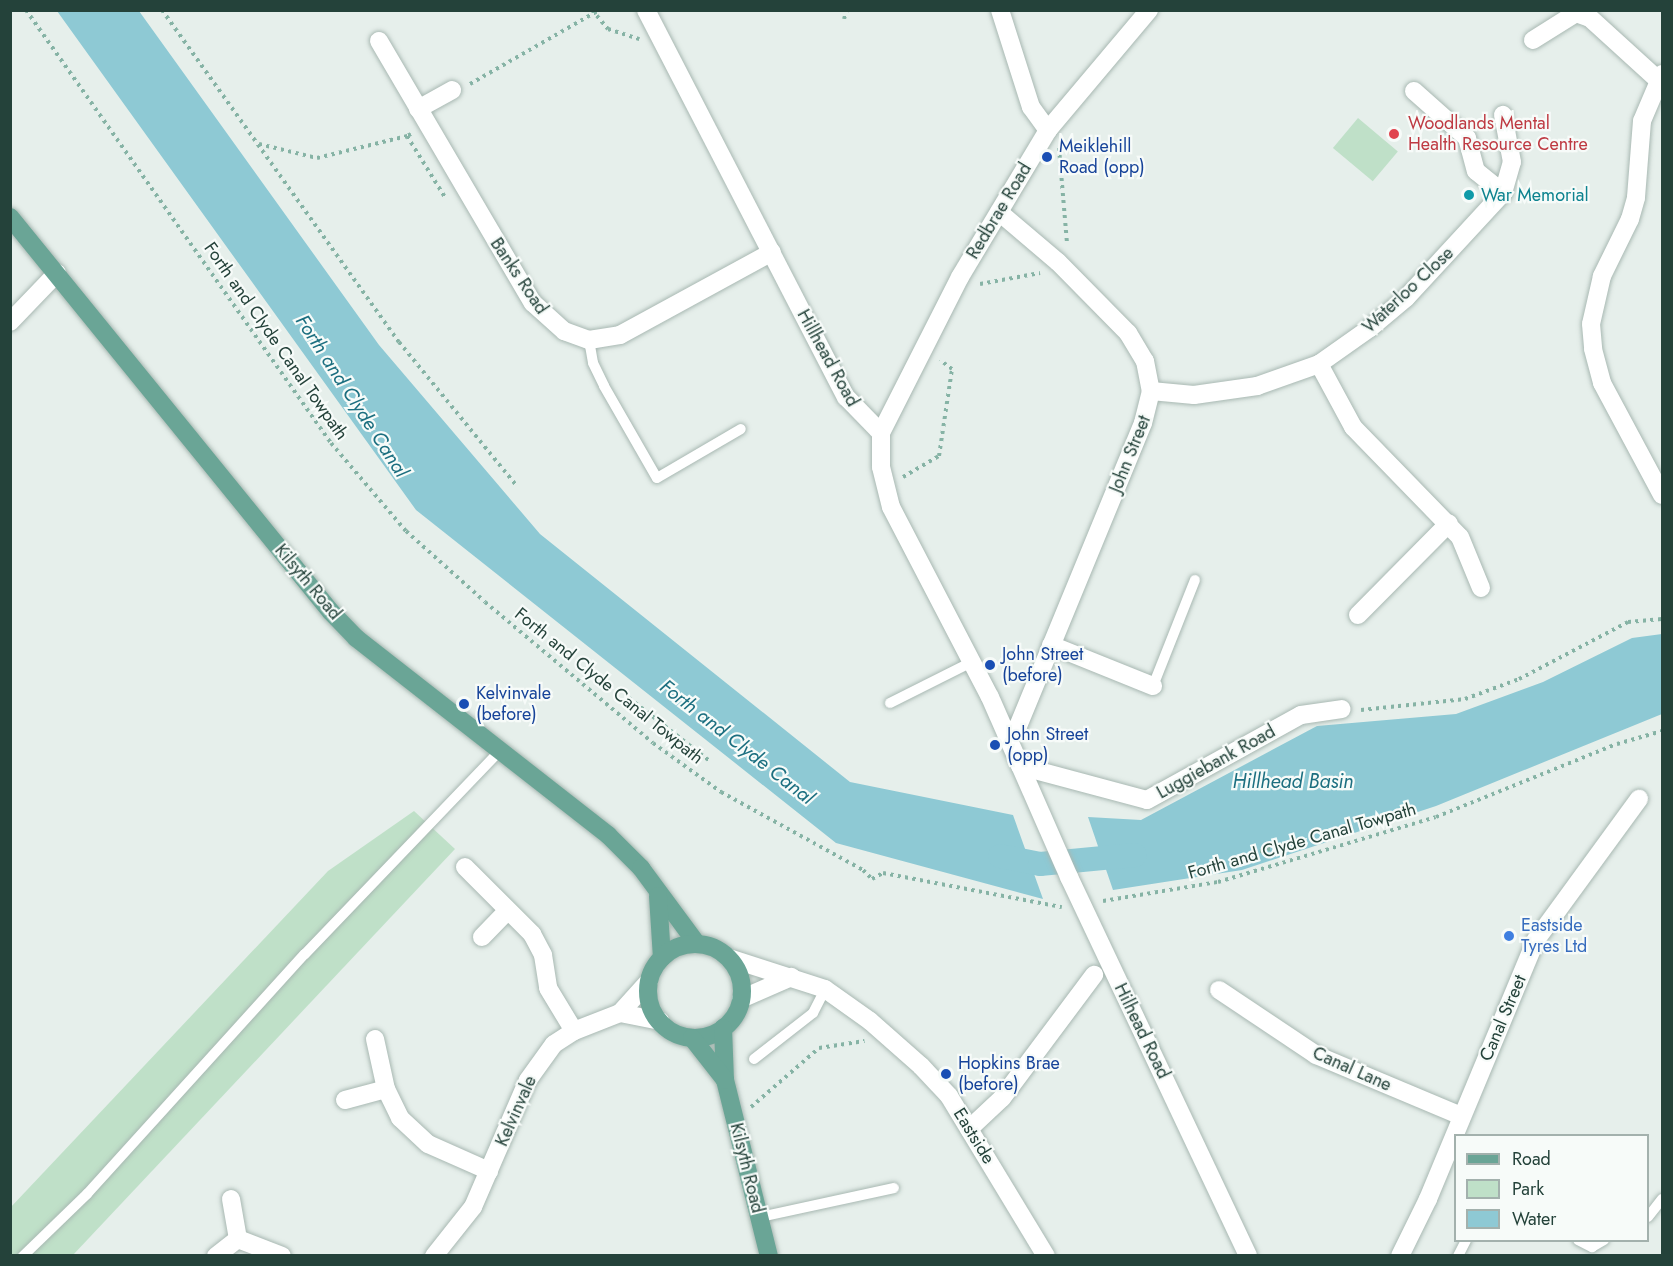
<!DOCTYPE html>
<style>
body{margin:0}
#map{position:relative;width:1673px;height:1266px;overflow:hidden;background:#e6efeb;font-family:Jost,sans-serif}
div>[style]{position:absolute}
.green>*{inset:0;background:#bfe0c8;transform-origin:0 0}
.water>*{inset:0;background:#8ec9d4}
.canal>*{height:24px;margin:-12px;padding:0 12px;transform-origin:12px;border-radius:12px;background:#8ec9d4}
.path>*{height:4px;margin-top:-2px;transform-origin:0;background:repeating-linear-gradient(90deg,#86b3a5 0 3px,transparent 0 7.5px)}
.roads{filter:drop-shadow(0 0 2px #a8b8b2) drop-shadow(0 0 2px #a8b8b2)}
.lane>*{height:10px;margin:-5px;padding:0 5px;transform-origin:5px;border-radius:5px;background:#fff}
.street>*{height:18px;margin:-9px;padding:0 9px;transform-origin:9px;border-radius:9px;background:#fff}
.secondary>*{height:18px;margin:-9px;padding:0 9px;transform-origin:9px;border-radius:9px;background:#fff}
.primary>*{height:18px;margin:-9px;padding:0 9px;transform-origin:9px;border-radius:9px;background:#6aa596}
.primary>.ring{margin:-9px;padding:0;box-sizing:content-box;background:none;border:18px solid #6aa596;border-radius:50%}
.dots>*{width:16px;height:16px;translate:-50% -50%;box-sizing:border-box;border:3px solid #f7fbf9;border-radius:50%}
span{translate:-50% -50%;white-space:nowrap;text-align:center;line-height:1.15;-webkit-text-stroke:4.5px #f7fbf9;paint-order:stroke}
.health-label{font-size:18px;color:#be3a42}
.left{translate:0 -50%;text-align:left}
.transit-label{font-size:18px;color:#164399}
.culture-label{font-size:18px;color:#0d838f}
.street-label{font-size:18px;color:#24423a}
.shop-label{font-size:18px;color:#366cbe}
.water-label{font-size:20px;color:#1c6f80;font-style:italic}
.frame{position:absolute;inset:0;border:12px solid #24423a;pointer-events:none}
.legend{position:absolute;left:1454px;top:1134px;width:195px;height:108px;box-sizing:border-box;background:#f7fbf9;border:2px solid #a3b1ad;margin:0;padding:8px 10px;list-style:none;font-size:18px;color:#24423a}
.legend li{display:flex;align-items:center;gap:12px;height:30px}
.legend b{width:30px;border:2px solid #a3b1ad}
</style>
<div id="map">
<div class="green">
<i style="left:1358px;top:118px;width:52px;height:39px;rotate:40deg"></i>
<i style="clip-path:polygon(414px 811px,455px 849px,73px 1255px,11px 1255px,10px 1208px,328px 871px)"></i>
</div>
<div class="water">
<i style="clip-path:polygon(57px 11px,139px 11px,379px 345px,540px 534px,850px 782px,1013px 815px,1043px 899px,836px 843px,416px 510px)"></i>
<i style="clip-path:polygon(1662px 634px,1662px 714px,1436px 806px,1242px 870px,1113px 890px,1088px 817px,1141px 820px,1317px 726px,1456px 714px,1543px 682px,1632px 638px)"></i>
</div>
<div class="canal">
<i style="left:1000px;top:856px;width:41px;rotate:11.3deg"></i>
<i style="left:1040px;top:864px;width:95px;rotate:-5.4deg"></i>
</div>
<div class="path">
<i style="left:26px;top:10px;width:530px;rotate:54.84deg"></i>
<i style="left:331px;top:443px;width:116px;rotate:49.6deg"></i>
<i style="left:406px;top:531px;width:106px;rotate:41.9deg"></i>
<i style="left:485px;top:602px;width:219px;rotate:40deg"></i>
<i style="left:653px;top:743px;width:84px;rotate:35.8deg"></i>
<i style="left:721px;top:792px;width:162px;rotate:28.8deg"></i>
<i style="left:863px;top:870px;width:13px;rotate:45deg"></i>
<i style="left:872px;top:879px;width:13px;rotate:-29deg"></i>
<i style="left:883px;top:873px;width:182px;rotate:10.8deg"></i>
<i style="left:162px;top:10px;width:408px;rotate:54.5deg"></i>
<i style="left:399px;top:342px;width:185px;rotate:50.7deg"></i>
<i style="left:592px;top:10px;width:25px;rotate:50deg"></i>
<i style="left:608px;top:29px;width:33px;rotate:18deg"></i>
<i style="left:844px;top:19px;width:9px;rotate:-72deg"></i>
<i style="left:470px;top:84px;width:149px;rotate:-29.8deg"></i>
<i style="left:411px;top:134px;width:4px;rotate:153deg"></i>
<i style="left:407px;top:136px;width:74px;rotate:58.2deg"></i>
<i style="left:259px;top:144px;width:60px;rotate:13.6deg"></i>
<i style="left:317px;top:158px;width:93px;rotate:-13.7deg"></i>
<i style="left:1059px;top:148px;width:96px;rotate:85.2deg"></i>
<i style="left:980px;top:284px;width:61px;rotate:-10.4deg"></i>
<i style="left:903px;top:477px;width:42px;rotate:-30.3deg"></i>
<i style="left:939px;top:456px;width:88px;rotate:-81.5deg"></i>
<i style="left:952px;top:369px;width:15px;rotate:-143deg"></i>
<i style="left:629px;top:698px;width:104px;rotate:38deg"></i>
<i style="left:1361px;top:710px;width:105px;rotate:-6deg"></i>
<i style="left:1465px;top:699px;width:58px;rotate:-20.3deg"></i>
<i style="left:1519px;top:679px;width:123px;rotate:-27.6deg"></i>
<i style="left:1628px;top:622px;width:34px;rotate:-5deg"></i>
<i style="left:1253px;top:854px;width:52px;rotate:-17.7deg"></i>
<i style="left:1103px;top:901px;width:117px;rotate:-9.4deg"></i>
<i style="left:1218px;top:882px;width:227px;rotate:-16.6deg"></i>
<i style="left:1436px;top:817px;width:195px;rotate:-22deg"></i>
<i style="left:1617px;top:744px;width:47px;rotate:-16.1deg"></i>
<i style="left:751px;top:1107px;width:90px;rotate:-40.9deg"></i>
<i style="left:819px;top:1048px;width:46px;rotate:-8.8deg"></i>
</div>
<div class="roads">
<div class="lane">
<i style="left:589px;top:340px;width:23px;rotate:80deg"></i>
<i style="left:593px;top:363px;width:25px;rotate:64deg"></i>
<i style="left:604px;top:386px;width:106px;rotate:60.1deg"></i>
<i style="left:657px;top:478px;width:97px;rotate:-30.3deg"></i>
<i style="left:1153px;top:686px;width:114px;rotate:-68.4deg"></i>
<i style="left:890px;top:703px;width:92px;rotate:-26.6deg"></i>
<i style="left:754px;top:1059px;width:75px;rotate:-37.9deg"></i>
<i style="left:813px;top:1013px;width:27px;rotate:-63deg"></i>
<i style="left:760px;top:1217px;width:137px;rotate:-12.2deg"></i>
<i style="left:1648px;top:1217px;width:23px;rotate:-52deg"></i>
<i style="left:1578px;top:1240px;width:16px;rotate:27deg"></i>
<i style="left:1592px;top:1247px;width:14px;rotate:-30deg"></i>
<i style="left:23px;top:1256px;width:89px;rotate:-44.1deg"></i>
<i style="left:87px;top:1194px;width:324px;rotate:-47.8deg"></i>
<i style="left:305px;top:954px;width:280px;rotate:-46.2deg"></i>
<i style="left:1458px;top:1256px;width:18px;rotate:-63deg"></i>
</div>
<div class="street">
<i style="left:1000px;top:10px;width:102px;rotate:72.3deg"></i>
<i style="left:1031px;top:107px;width:29px;rotate:54deg"></i>
<i style="left:1533px;top:40px;width:51px;rotate:-32.1deg"></i>
<i style="left:1576px;top:13px;width:15px;rotate:20deg"></i>
<i style="left:1590px;top:18px;width:91px;rotate:42.3deg"></i>
<i style="left:379px;top:41px;width:304px;rotate:59.6deg"></i>
<i style="left:533px;top:303px;width:42px;rotate:42.1deg"></i>
<i style="left:564px;top:331px;width:27px;rotate:20deg"></i>
<i style="left:589px;top:340px;width:31px;rotate:-9deg"></i>
<i style="left:620px;top:335px;width:173px;rotate:-28.6deg"></i>
<i style="left:1662px;top:74px;width:51px;rotate:113.1deg"></i>
<i style="left:1642px;top:121px;width:77px;rotate:94.5deg"></i>
<i style="left:1636px;top:198px;width:22px;rotate:106deg"></i>
<i style="left:1630px;top:219px;width:64px;rotate:116.2deg"></i>
<i style="left:1602px;top:276px;width:49px;rotate:102.9deg"></i>
<i style="left:1591px;top:324px;width:25px;rotate:85deg"></i>
<i style="left:1593px;top:349px;width:35px;rotate:75deg"></i>
<i style="left:1602px;top:383px;width:127px;rotate:61.8deg"></i>
<i style="left:1414px;top:91px;width:71px;rotate:41.6deg"></i>
<i style="left:1467px;top:138px;width:34px;rotate:75deg"></i>
<i style="left:1476px;top:171px;width:35px;rotate:39deg"></i>
<i style="left:418px;top:109px;width:39px;rotate:-29deg"></i>
<i style="left:999px;top:212px;width:77px;rotate:40.3deg"></i>
<i style="left:1058px;top:262px;width:100px;rotate:45.4deg"></i>
<i style="left:1128px;top:333px;width:33px;rotate:59deg"></i>
<i style="left:1145px;top:361px;width:31px;rotate:79deg"></i>
<i style="left:1151px;top:391px;width:33px;rotate:104deg"></i>
<i style="left:1143px;top:423px;width:330px;rotate:112.4deg"></i>
<i style="left:1017px;top:728px;width:12px;rotate:160deg"></i>
<i style="left:10px;top:322px;width:68px;rotate:-46.2deg"></i>
<i style="left:1319px;top:364px;width:72px;rotate:61.6deg"></i>
<i style="left:1353px;top:427px;width:153px;rotate:45.8deg"></i>
<i style="left:1460px;top:537px;width:55px;rotate:67.6deg"></i>
<i style="left:1151px;top:391px;width:43px;rotate:5.3deg"></i>
<i style="left:1194px;top:395px;width:64px;rotate:-8.1deg"></i>
<i style="left:1257px;top:386px;width:66px;rotate:-19.5deg"></i>
<i style="left:1319px;top:364px;width:62px;rotate:-35.2deg"></i>
<i style="left:1370px;top:328px;width:47px;rotate:-39.8deg"></i>
<i style="left:1406px;top:298px;width:143px;rotate:-47.3deg"></i>
<i style="left:1503px;top:193px;width:32px;rotate:-74deg"></i>
<i style="left:1512px;top:162px;width:48px;rotate:-100.8deg"></i>
<i style="left:1358px;top:615px;width:129px;rotate:-45.3deg"></i>
<i style="left:1051px;top:645px;width:110px;rotate:21.9deg"></i>
<i style="left:1020px;top:766px;width:131px;rotate:15deg"></i>
<i style="left:1147px;top:800px;width:176px;rotate:-28.9deg"></i>
<i style="left:1301px;top:715px;width:41px;rotate:-8.3deg"></i>
<i style="left:465px;top:867px;width:95px;rotate:45deg"></i>
<i style="left:532px;top:934px;width:24px;rotate:62deg"></i>
<i style="left:543px;top:955px;width:33px;rotate:81deg"></i>
<i style="left:548px;top:988px;width:50px;rotate:58.8deg"></i>
<i style="left:482px;top:937px;width:37px;rotate:-46deg"></i>
<i style="left:1219px;top:990px;width:117px;rotate:33.8deg"></i>
<i style="left:1316px;top:1055px;width:157px;rotate:22.8deg"></i>
<i style="left:620px;top:1013px;width:43px;rotate:-47.8deg"></i>
<i style="left:375px;top:1039px;width:51px;rotate:77.6deg"></i>
<i style="left:386px;top:1089px;width:32px;rotate:64deg"></i>
<i style="left:400px;top:1118px;width:38px;rotate:43deg"></i>
<i style="left:428px;top:1144px;width:67px;rotate:23.9deg"></i>
<i style="left:345px;top:1100px;width:42px;rotate:-15deg"></i>
<i style="left:969px;top:1129px;width:45px;rotate:-43.2deg"></i>
<i style="left:1002px;top:1098px;width:154px;rotate:-53.2deg"></i>
<i style="left:231px;top:1199px;width:41px;rotate:80.1deg"></i>
<i style="left:238px;top:1239px;width:47px;rotate:21.1deg"></i>
<i style="left:216px;top:1256px;width:28px;rotate:-38deg"></i>
<i style="left:434px;top:1256px;width:63px;rotate:-51.5deg"></i>
<i style="left:473px;top:1207px;width:138px;rotate:-66.6deg"></i>
<i style="left:528px;top:1080px;width:44px;rotate:-54.2deg"></i>
<i style="left:554px;top:1044px;width:24px;rotate:-33deg"></i>
<i style="left:574px;top:1031px;width:49px;rotate:-21.4deg"></i>
<i style="left:620px;top:1013px;width:41px;rotate:11.3deg"></i>
<i style="left:1400px;top:1256px;width:64px;rotate:-63.8deg"></i>
<i style="left:1428px;top:1199px;width:281px;rotate:-67.4deg"></i>
<i style="left:1536px;top:940px;width:175px;rotate:-53.9deg"></i>
</div>
<div class="secondary">
<i style="left:646px;top:10px;width:436px;rotate:62.7deg"></i>
<i style="left:846px;top:397px;width:50px;rotate:45.8deg"></i>
<i style="left:1149px;top:10px;width:157px;rotate:130.1deg"></i>
<i style="left:1048px;top:130px;width:171px;rotate:120.9deg"></i>
<i style="left:960px;top:277px;width:175px;rotate:116.9deg"></i>
<i style="left:881px;top:433px;width:34px;rotate:90deg"></i>
<i style="left:881px;top:467px;width:41px;rotate:76deg"></i>
<i style="left:891px;top:507px;width:214px;rotate:62.5deg"></i>
<i style="left:990px;top:697px;width:197px;rotate:66.3deg"></i>
<i style="left:1069px;top:877px;width:419px;rotate:64.7deg"></i>
<i style="left:729px;top:958px;width:101px;rotate:17.9deg"></i>
<i style="left:825px;top:989px;width:55px;rotate:35.4deg"></i>
<i style="left:870px;top:1021px;width:68px;rotate:41.4deg"></i>
<i style="left:921px;top:1066px;width:41px;rotate:47deg"></i>
<i style="left:949px;top:1096px;width:187px;rotate:58.8deg"></i>
<i style="left:741px;top:999px;width:55px;rotate:-23.7deg"></i>
</div>
<div class="primary">
<i style="left:10px;top:217px;width:509px;rotate:50.9deg"></i>
<i style="left:331px;top:612px;width:36px;rotate:46deg"></i>
<i style="left:356px;top:638px;width:320px;rotate:38deg"></i>
<i style="left:608px;top:835px;width:47px;rotate:45deg"></i>
<i style="left:641px;top:868px;width:94px;rotate:53.6deg"></i>
<i style="left:658px;top:896px;width:62px;rotate:86.3deg"></i>
<i class="ring" style="left:648px;top:944px;width:76px;height:76px"></i>
<i style="left:723px;top:1028px;width:52px;rotate:87.8deg"></i>
<i style="left:725px;top:1080px;width:181px;rotate:76deg"></i>
<i style="left:692px;top:1038px;width:53px;rotate:51.8deg"></i>
</div>
</div>
<div class="dots">
<i style="left:1394px;top:134px;background:#e0444e"></i>
<i style="left:1047px;top:157px;background:#1a4fb4"></i>
<i style="left:1469px;top:195px;background:#0f9aa8"></i>
<i style="left:990px;top:665px;background:#1a4fb4"></i>
<i style="left:464px;top:704px;background:#1a4fb4"></i>
<i style="left:995px;top:745px;background:#1a4fb4"></i>
<i style="left:1509px;top:936px;background:#3f7fe0"></i>
<i style="left:946px;top:1074px;background:#1a4fb4"></i>
</div>
<div class="health-label">
<span class="left" style="left:1408px;top:134px">Woodlands Mental<br>Health Resource Centre</span>
</div>
<div class="transit-label">
<span class="left" style="left:1059px;top:157px">Meiklehill<br>Road (opp)</span>
<span class="left" style="left:1002px;top:665px">John Street<br>(before)</span>
<span class="left" style="left:476px;top:704px">Kelvinvale<br>(before)</span>
<span class="left" style="left:1007px;top:745px">John Street<br>(opp)</span>
<span class="left" style="left:958px;top:1074px">Hopkins Brae<br>(before)</span>
</div>
<div class="culture-label">
<span class="left" style="left:1481px;top:195px">War Memorial</span>
</div>
<div class="street-label">
<span style="left:999px;top:211px;rotate:-59deg">Redbrae Road</span>
<span style="left:519px;top:276px;rotate:56deg">Banks Road</span>
<span style="left:1408px;top:290px;rotate:-43deg">Waterloo Close</span>
<span style="left:276px;top:341px;rotate:55deg">Forth and Clyde Canal Towpath</span>
<span style="left:828px;top:358px;rotate:61deg">Hillhead Road</span>
<span style="left:1130px;top:454px;rotate:-68deg">John Street</span>
<span style="left:308px;top:582px;rotate:50deg">Kilsyth Road</span>
<span style="left:609px;top:686px;rotate:39deg">Forth and Clyde Canal Towpath</span>
<span style="left:1216px;top:762px;rotate:-29deg">Luggiebank Road</span>
<span style="left:1302px;top:841px;rotate:-16deg">Forth and Clyde Canal Towpath</span>
<span style="left:1503px;top:1018px;rotate:-67deg">Canal Street</span>
<span style="left:1142px;top:1031px;rotate:64deg">Hilhead Road</span>
<span style="left:1352px;top:1069px;rotate:24deg">Canal Lane</span>
<span style="left:516px;top:1111px;rotate:-66deg">Kelvinvale</span>
<span style="left:974px;top:1136px;rotate:58deg">Eastside</span>
<span style="left:747px;top:1168px;rotate:76deg">Kilsyth Road</span>
</div>
<div class="shop-label">
<span class="left" style="left:1521px;top:936px">Eastside<br>Tyres Ltd</span>
</div>
<div class="water-label">
<span style="left:352px;top:396px;rotate:57deg">Forth and Clyde Canal</span>
<span style="left:737px;top:742px;rotate:38deg">Forth and Clyde Canal</span>
<span style="left:1293px;top:781px">Hillhead Basin</span>
</div>
<div class="frame"></div>
<ul class="legend">
<li><b style="height:8px;background:#6aa596"></b>Road</li>
<li><b style="height:16px;background:#bfe0c8"></b>Park</li>
<li><b style="height:16px;background:#8ec9d4"></b>Water</li>
</ul>
</div>
